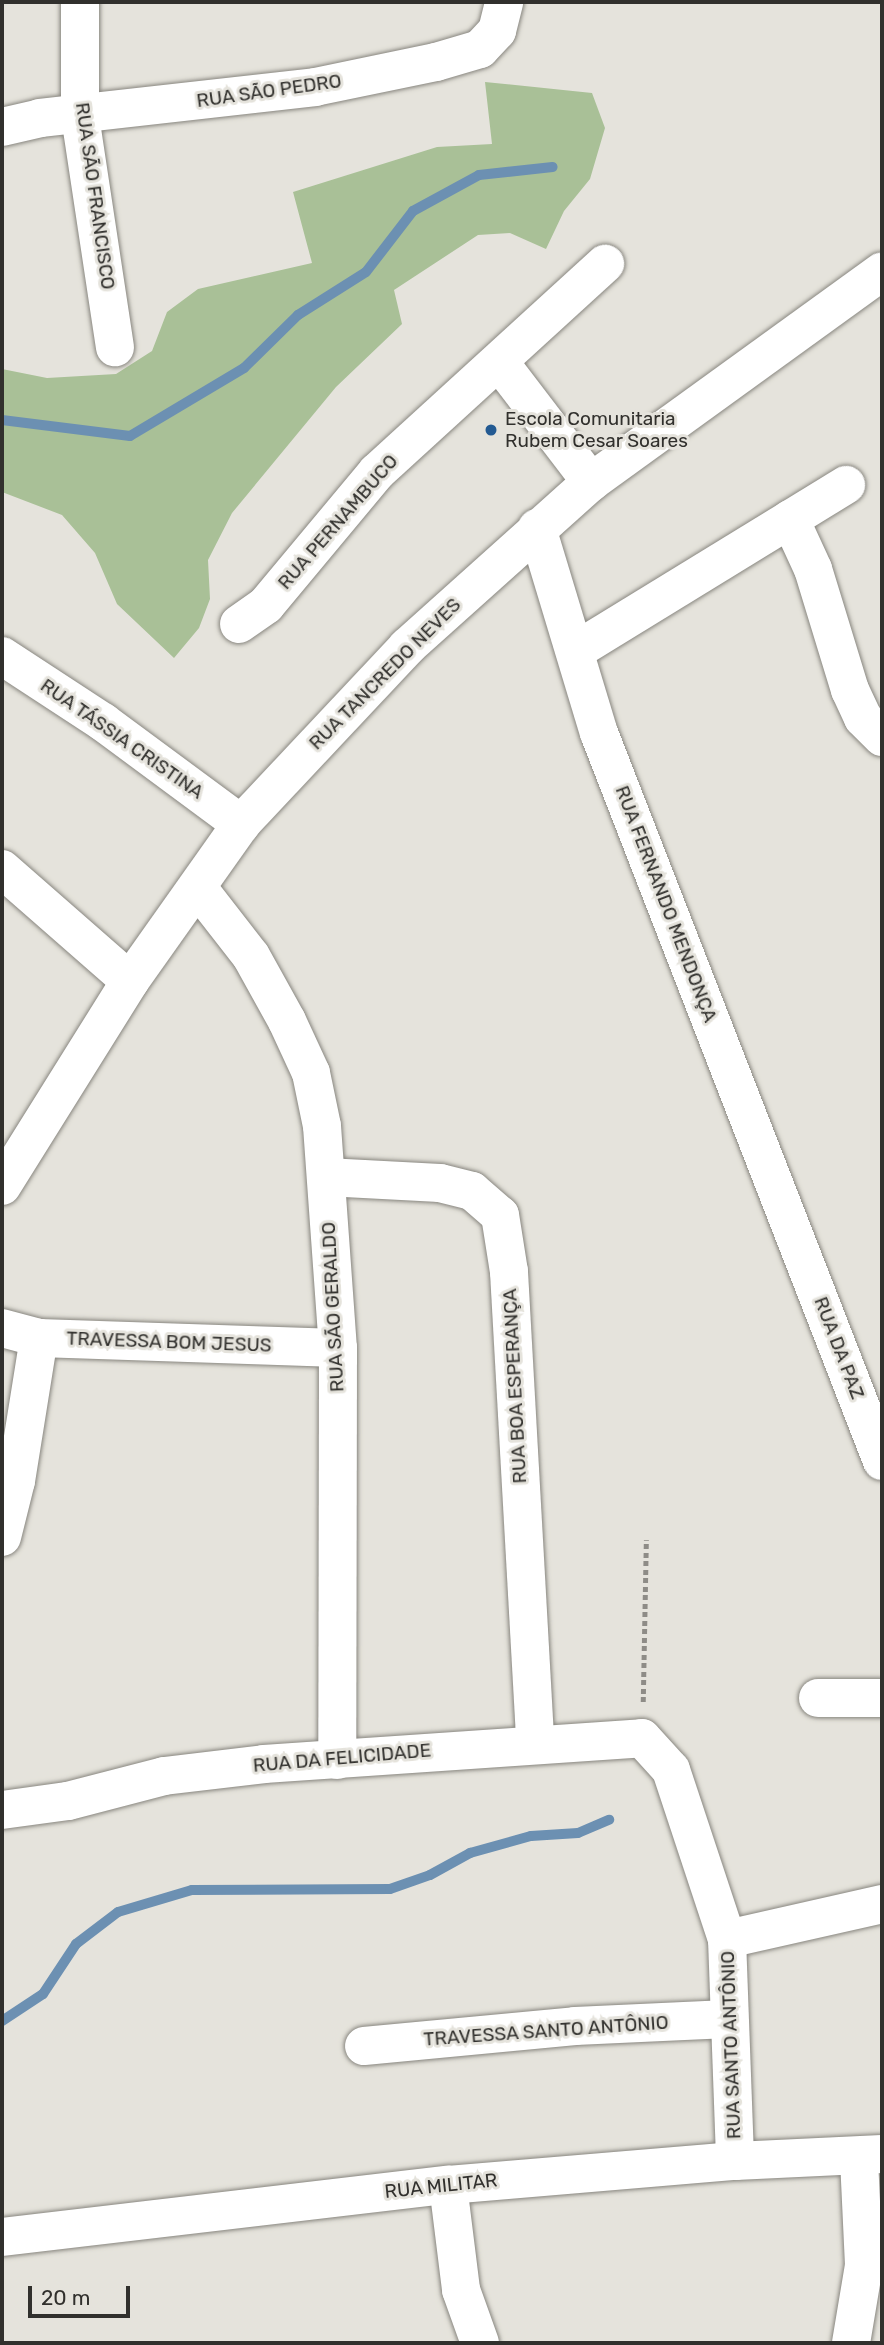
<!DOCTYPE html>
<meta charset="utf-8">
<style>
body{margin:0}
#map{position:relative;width:884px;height:2345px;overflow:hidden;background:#e5e3dc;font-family:Rubik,sans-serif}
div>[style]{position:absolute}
.green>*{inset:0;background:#a9c097}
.stream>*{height:10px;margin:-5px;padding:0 5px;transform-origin:5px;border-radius:5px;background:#6c90b2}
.path>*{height:4.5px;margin-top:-2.25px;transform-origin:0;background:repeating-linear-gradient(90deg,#8e8c87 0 5px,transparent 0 8.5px)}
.roads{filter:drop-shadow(0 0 2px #88867f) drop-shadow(0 0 2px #88867f)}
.minor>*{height:38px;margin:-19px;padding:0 19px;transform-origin:19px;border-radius:19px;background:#fff}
.dots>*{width:19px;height:19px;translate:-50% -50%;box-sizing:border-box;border:4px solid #e5e3dc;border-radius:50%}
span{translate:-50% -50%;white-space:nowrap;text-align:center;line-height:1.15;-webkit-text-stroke:6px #e5e3dc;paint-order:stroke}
.street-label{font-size:19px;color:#31302d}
.poi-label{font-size:19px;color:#31302d}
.left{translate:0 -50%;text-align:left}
.frame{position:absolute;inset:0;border:4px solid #31302d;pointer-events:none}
.scale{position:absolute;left:28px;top:2286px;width:102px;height:32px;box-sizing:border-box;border:4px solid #31302d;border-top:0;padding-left:9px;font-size:21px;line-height:24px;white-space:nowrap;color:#31302d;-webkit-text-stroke:5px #e5e3dc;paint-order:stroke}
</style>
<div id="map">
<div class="green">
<i style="clip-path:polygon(485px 82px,592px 93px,605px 128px,590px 179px,564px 211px,546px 249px,510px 233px,478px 235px,394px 290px,402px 324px,336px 387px,232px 513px,208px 560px,210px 599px,199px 628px,174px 658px,117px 604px,95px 553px,62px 515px,2px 492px,2px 369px,47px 378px,116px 374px,152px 351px,167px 312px,198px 289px,312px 263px,293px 192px,437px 147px,492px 144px)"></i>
</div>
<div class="stream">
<i style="left:2px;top:420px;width:129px;rotate:7.1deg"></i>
<i style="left:130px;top:436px;width:133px;rotate:-30.8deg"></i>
<i style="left:244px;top:368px;width:76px;rotate:-44.5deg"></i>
<i style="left:298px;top:315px;width:80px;rotate:-32.3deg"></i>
<i style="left:366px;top:272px;width:77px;rotate:-52.4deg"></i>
<i style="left:413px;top:211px;width:75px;rotate:-28.6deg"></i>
<i style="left:479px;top:175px;width:74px;rotate:-6.2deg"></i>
<i style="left:2px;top:2021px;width:49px;rotate:-33.4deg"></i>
<i style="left:43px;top:1994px;width:60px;rotate:-56.6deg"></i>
<i style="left:76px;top:1944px;width:53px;rotate:-37.3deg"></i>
<i style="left:118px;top:1912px;width:77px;rotate:-16.6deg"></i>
<i style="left:192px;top:1890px;width:198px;rotate:-0.3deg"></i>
<i style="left:390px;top:1889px;width:42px;rotate:-19.3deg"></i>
<i style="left:430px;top:1875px;width:46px;rotate:-28.8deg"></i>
<i style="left:470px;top:1853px;width:63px;rotate:-15.6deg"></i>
<i style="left:531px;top:1836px;width:47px;rotate:-3.7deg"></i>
<i style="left:578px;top:1833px;width:34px;rotate:-23deg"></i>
</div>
<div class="path">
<i style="left:643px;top:1702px;width:162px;rotate:-88.9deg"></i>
</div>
<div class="roads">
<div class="minor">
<i style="left:80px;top:2px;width:114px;rotate:90deg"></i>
<i style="left:80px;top:116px;width:234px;rotate:81.4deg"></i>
<i style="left:2px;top:127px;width:39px;rotate:-13deg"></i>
<i style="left:40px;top:118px;width:277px;rotate:-6.4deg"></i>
<i style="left:315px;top:87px;width:124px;rotate:-11.7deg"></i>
<i style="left:436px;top:62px;width:46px;rotate:-16.5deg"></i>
<i style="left:480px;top:49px;width:25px;rotate:-47deg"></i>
<i style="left:497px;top:31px;width:30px;rotate:-76deg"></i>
<i style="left:500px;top:363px;width:150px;rotate:52.6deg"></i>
<i style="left:790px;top:519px;width:55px;rotate:65.3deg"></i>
<i style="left:813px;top:569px;width:127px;rotate:73deg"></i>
<i style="left:850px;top:690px;width:31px;rotate:65deg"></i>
<i style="left:863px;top:718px;width:27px;rotate:45deg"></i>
<i style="left:537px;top:528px;width:214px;rotate:73.2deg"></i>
<i style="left:599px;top:733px;width:781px;rotate:68.76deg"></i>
<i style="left:239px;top:624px;width:33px;rotate:-35deg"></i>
<i style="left:266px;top:605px;width:173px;rotate:-50.2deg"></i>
<i style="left:377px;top:472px;width:309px;rotate:-42.4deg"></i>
<i style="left:575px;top:651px;width:318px;rotate:-31.5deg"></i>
<i style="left:2px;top:656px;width:121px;rotate:33.2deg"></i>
<i style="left:103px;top:722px;width:172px;rotate:36.5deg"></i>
<i style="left:2px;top:869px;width:170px;rotate:41.2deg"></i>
<i style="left:198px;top:888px;width:86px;rotate:52.1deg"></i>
<i style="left:251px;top:956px;width:74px;rotate:61deg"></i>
<i style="left:287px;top:1021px;width:57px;rotate:65.2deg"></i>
<i style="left:311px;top:1073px;width:54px;rotate:78.3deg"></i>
<i style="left:322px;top:1126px;width:223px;rotate:85.9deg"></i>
<i style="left:338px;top:1348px;width:412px;rotate:90.1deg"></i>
<i style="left:326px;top:1177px;width:114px;rotate:3deg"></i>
<i style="left:440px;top:1183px;width:33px;rotate:14deg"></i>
<i style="left:472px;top:1191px;width:37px;rotate:41deg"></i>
<i style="left:500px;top:1215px;width:58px;rotate:81deg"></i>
<i style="left:509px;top:1272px;width:471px;rotate:86.8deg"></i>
<i style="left:2px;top:1186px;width:242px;rotate:-58deg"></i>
<i style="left:130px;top:981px;width:192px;rotate:-54.7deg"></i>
<i style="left:241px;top:824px;width:243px;rotate:-46.8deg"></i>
<i style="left:407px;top:647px;width:247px;rotate:-41.9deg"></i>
<i style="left:591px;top:482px;width:359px;rotate:-35.9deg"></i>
<i style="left:2px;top:1328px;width:38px;rotate:15deg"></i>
<i style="left:39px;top:1338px;width:299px;rotate:1.9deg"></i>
<i style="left:2px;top:1537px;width:58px;rotate:-76deg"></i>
<i style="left:16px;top:1481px;width:145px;rotate:-80.9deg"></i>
<i style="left:818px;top:1698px;width:64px"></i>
<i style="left:2px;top:1810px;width:67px;rotate:-7.8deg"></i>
<i style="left:68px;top:1801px;width:99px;rotate:-14.6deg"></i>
<i style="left:164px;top:1776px;width:101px;rotate:-6.8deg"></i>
<i style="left:264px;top:1764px;width:379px;rotate:-3.9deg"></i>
<i style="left:642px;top:1738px;width:43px;rotate:47.8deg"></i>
<i style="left:671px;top:1770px;width:178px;rotate:71.7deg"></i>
<i style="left:727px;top:1939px;width:222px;rotate:87.9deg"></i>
<i style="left:727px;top:1939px;width:159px;rotate:-12.7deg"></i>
<i style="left:364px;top:2046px;width:212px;rotate:-5.4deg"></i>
<i style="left:575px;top:2026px;width:153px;rotate:-2.6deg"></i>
<i style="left:448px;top:2185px;width:106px;rotate:82.9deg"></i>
<i style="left:461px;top:2290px;width:56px;rotate:70.3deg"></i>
<i style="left:2px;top:2237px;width:449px;rotate:-6.7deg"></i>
<i style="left:448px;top:2185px;width:288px;rotate:-4.8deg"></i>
<i style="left:735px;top:2161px;width:147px;rotate:-2.7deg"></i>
<i style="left:851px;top:2343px;width:79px;rotate:-80.5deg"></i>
<i style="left:864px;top:2265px;width:107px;rotate:-92.7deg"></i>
</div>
</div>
<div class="dots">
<i style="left:491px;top:430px;background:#235a92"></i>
</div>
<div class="street-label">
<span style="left:269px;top:91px;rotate:-8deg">RUA SÃO PEDRO</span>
<span style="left:95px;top:196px;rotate:82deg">RUA SÃO FRANCISCO</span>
<span style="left:338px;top:522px;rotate:-49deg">RUA PERNAMBUCO</span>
<span style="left:385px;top:674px;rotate:-45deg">RUA TANCREDO NEVES</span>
<span style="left:122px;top:739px;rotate:35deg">RUA TÁSSIA CRISTINA</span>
<span style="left:666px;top:904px;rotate:69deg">RUA FERNANDO MENDONÇA</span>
<span style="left:333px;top:1307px;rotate:-93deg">RUA SÃO GERALDO</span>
<span style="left:169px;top:1342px;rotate:2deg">TRAVESSA BOM JESUS</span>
<span style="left:839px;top:1348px;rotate:69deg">RUA DA PAZ</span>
<span style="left:515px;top:1386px;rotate:-93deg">RUA BOA ESPERANÇA</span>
<span style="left:342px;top:1758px;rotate:-5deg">RUA DA FELICIDADE</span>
<span style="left:546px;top:2031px;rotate:-4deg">TRAVESSA SANTO ANTÔNIO</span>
<span style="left:731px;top:2045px;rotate:-92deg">RUA SANTO ANTÔNIO</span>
<span style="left:441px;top:2186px;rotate:-6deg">RUA MILITAR</span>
</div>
<div class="poi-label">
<span class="left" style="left:505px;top:430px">Escola Comunitaria<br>Rubem Cesar Soares</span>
</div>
<div class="frame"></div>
<div class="scale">20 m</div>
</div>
